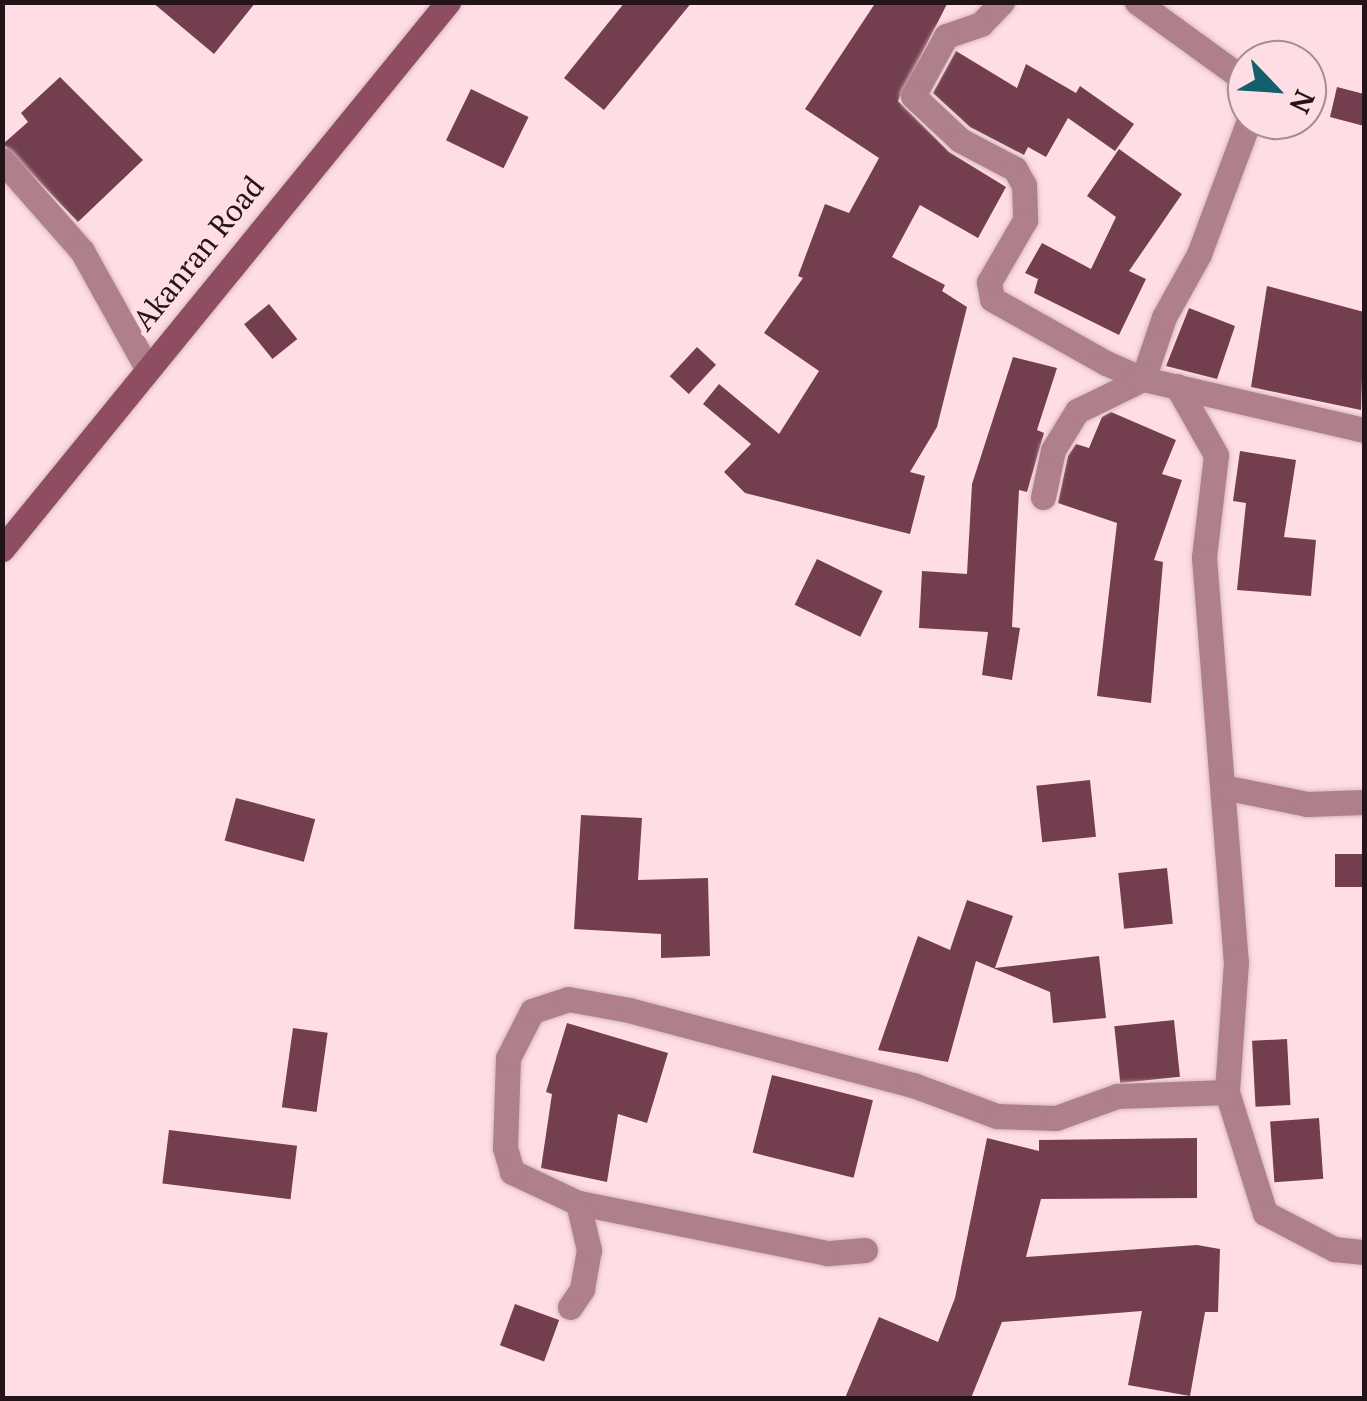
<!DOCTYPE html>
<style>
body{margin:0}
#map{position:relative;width:1367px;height:1401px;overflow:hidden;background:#ffdde5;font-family:"PT Serif",serif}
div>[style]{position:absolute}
.building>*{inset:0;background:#733e4e;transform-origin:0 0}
.roads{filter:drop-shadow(0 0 2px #d7b9c0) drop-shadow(0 0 2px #d7b9c0)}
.minor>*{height:25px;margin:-12.5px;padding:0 12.5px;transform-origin:12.5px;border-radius:12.5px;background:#af7f8c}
.secondary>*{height:25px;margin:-12.5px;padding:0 12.5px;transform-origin:12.5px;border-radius:12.5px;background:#8f4d61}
span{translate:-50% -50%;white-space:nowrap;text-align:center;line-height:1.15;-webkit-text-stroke:10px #ffdde5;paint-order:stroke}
.street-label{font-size:30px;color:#221418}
.frame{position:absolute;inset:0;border:5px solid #221418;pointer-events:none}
.north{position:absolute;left:1227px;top:40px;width:100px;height:100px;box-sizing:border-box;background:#ffdde5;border:2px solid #a78d93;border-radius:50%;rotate:115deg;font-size:28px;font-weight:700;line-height:40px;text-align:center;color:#221418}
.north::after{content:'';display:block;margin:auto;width:35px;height:45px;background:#13606c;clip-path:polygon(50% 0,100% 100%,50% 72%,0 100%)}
</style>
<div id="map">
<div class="building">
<i style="clip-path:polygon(152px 2px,256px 2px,214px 54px)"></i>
<i style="clip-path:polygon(625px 2px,692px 2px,604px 110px,564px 78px)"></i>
<i style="clip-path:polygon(876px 2px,948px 2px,898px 101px,949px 152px,1006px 187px,978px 238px,920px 205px,892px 257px,945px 285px,942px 291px,967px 307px,937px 427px,910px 472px,925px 476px,910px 534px,745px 493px,724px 472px,751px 444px,703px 404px,719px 384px,779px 434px,819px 371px,764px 333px,803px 278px,798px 276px,825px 204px,849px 213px,879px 158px,805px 109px)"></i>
<i style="clip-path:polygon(956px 51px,1017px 88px,1026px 64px,1076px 93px,1080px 86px,1134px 124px,1115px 151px,1068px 118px,1046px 157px,1028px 147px,1024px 155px,970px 127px,933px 93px)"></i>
<i style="clip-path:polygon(60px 77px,143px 160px,78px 222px,3px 144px,28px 122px,21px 113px)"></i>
<i style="clip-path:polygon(1337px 87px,1364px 94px,1364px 126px,1330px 117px)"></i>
<i style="left:471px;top:89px;width:64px;height:57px;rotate:26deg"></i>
<i style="clip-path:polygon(1119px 149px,1182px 194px,1129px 271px,1146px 279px,1119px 335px,1034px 293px,1038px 279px,1025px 273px,1042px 243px,1091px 269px,1116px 217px,1087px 196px)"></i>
<i style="clip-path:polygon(1267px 286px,1364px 312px,1361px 410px,1251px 387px)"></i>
<i style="left:269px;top:304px;width:45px;height:32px;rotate:51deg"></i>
<i style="clip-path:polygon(1189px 308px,1235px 326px,1217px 379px,1166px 366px)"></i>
<i style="left:697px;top:347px;width:26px;height:40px;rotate:43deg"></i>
<i style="clip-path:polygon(1013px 357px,1057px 368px,1037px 430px,1044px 433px,1027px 492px,1019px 490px,1012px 627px,1020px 628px,1012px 680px,982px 675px,988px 632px,919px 628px,922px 571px,967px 574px,972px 484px)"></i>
<i style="clip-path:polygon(1111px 412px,1176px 440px,1162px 474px,1182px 480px,1154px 560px,1163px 562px,1151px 703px,1097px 696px,1117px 523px,1058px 503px,1068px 456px,1076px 444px,1089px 448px,1102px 417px)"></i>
<i style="clip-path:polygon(1240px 451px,1296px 460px,1284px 537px,1316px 540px,1311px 596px,1237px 590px,1246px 503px,1233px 501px)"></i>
<i style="left:817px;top:559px;width:73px;height:51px;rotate:26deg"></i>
<i style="left:1090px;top:780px;width:57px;height:54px;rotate:84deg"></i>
<i style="left:236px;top:798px;width:82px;height:44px;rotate:15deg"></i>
<i style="clip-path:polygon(581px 815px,642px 818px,638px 880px,708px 878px,710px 956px,661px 958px,661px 934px,574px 929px)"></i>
<i style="left:1364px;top:854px;width:33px;height:29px;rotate:90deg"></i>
<i style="left:1167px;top:868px;width:56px;height:49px;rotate:84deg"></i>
<i style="clip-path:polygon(967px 900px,1013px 916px,995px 968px,1099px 956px,1106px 1018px,1053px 1023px,1050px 992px,976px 961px,948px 1062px,878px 1050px,918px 936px,950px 950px)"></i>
<i style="left:1174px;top:1020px;width:57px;height:60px;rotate:84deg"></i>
<i style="clip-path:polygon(567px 1023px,668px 1053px,647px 1123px,618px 1114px,607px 1182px,541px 1168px,552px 1094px,546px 1092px)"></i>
<i style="left:293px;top:1028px;width:35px;height:80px;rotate:8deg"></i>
<i style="left:1287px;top:1039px;width:66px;height:35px;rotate:87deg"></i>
<i style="left:772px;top:1075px;width:104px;height:80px;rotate:14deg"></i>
<i style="left:1319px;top:1118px;width:61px;height:49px;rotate:86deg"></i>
<i style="left:169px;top:1130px;width:129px;height:54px;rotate:7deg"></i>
<i style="clip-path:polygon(987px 1138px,1039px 1151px,1039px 1140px,1197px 1138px,1197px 1198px,1041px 1199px,1026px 1257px,1197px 1245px,1220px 1249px,1218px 1312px,1205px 1312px,1190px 1396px,1128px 1385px,1142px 1311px,1002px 1322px,971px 1398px,845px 1398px,879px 1317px,938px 1342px,955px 1298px)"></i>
<i style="left:515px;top:1304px;width:47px;height:44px;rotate:20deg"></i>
</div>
<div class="roads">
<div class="minor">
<i style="left:1002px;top:2px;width:30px;rotate:134deg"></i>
<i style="left:981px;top:24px;width:37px;rotate:161deg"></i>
<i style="left:946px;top:36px;width:68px;rotate:118.8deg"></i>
<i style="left:913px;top:96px;width:64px;rotate:43.1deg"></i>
<i style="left:960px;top:140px;width:62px;rotate:27.8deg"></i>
<i style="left:1015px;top:169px;width:18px;rotate:61deg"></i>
<i style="left:1024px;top:185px;width:35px;rotate:88deg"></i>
<i style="left:1025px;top:220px;width:72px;rotate:120.1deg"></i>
<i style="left:989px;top:282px;width:17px;rotate:80deg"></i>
<i style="left:992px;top:299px;width:131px;rotate:29.3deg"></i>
<i style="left:1106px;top:363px;width:40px;rotate:23.4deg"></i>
<i style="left:1143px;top:379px;width:65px;rotate:-71.3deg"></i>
<i style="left:1164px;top:317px;width:72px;rotate:-60.9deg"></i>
<i style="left:1199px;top:254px;width:143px;rotate:-69.5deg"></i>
<i style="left:1137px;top:2px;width:125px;rotate:35.9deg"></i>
<i style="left:1238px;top:75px;width:38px;rotate:76deg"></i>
<i style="left:2px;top:160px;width:121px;rotate:48.7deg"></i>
<i style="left:82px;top:251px;width:134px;rotate:60.9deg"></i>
<i style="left:1177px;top:386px;width:79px;rotate:60.5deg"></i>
<i style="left:1216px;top:455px;width:103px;rotate:96.7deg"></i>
<i style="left:1204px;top:557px;width:406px;rotate:85.5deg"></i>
<i style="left:1236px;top:962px;width:130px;rotate:94deg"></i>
<i style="left:1227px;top:1092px;width:127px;rotate:72.6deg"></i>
<i style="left:1265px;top:1213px;width:78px;rotate:27.6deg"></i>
<i style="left:1334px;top:1249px;width:30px;rotate:6deg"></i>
<i style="left:1043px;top:497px;width:48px;rotate:-78deg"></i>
<i style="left:1053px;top:450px;width:46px;rotate:-58.4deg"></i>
<i style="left:1077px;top:411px;width:73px;rotate:-25.9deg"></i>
<i style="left:1143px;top:379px;width:227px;rotate:13deg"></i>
<i style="left:1223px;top:787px;width:86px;rotate:11.4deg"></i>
<i style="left:1307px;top:804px;width:57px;rotate:-2deg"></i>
<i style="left:865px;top:1250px;width:38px;rotate:175deg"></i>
<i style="left:827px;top:1253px;width:254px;rotate:-168.6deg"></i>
<i style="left:578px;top:1203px;width:73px;rotate:-154.8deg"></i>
<i style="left:512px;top:1172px;width:25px;rotate:-106deg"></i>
<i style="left:505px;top:1148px;width:90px;rotate:-88.1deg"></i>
<i style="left:508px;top:1058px;width:53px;rotate:-62.9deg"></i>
<i style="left:532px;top:1011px;width:38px;rotate:-18deg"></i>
<i style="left:568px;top:999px;width:62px;rotate:10.2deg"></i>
<i style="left:629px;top:1010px;width:294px;rotate:14.8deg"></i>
<i style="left:913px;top:1085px;width:90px;rotate:20.3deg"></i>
<i style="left:997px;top:1116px;width:59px;rotate:1.9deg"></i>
<i style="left:1056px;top:1118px;width:65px;rotate:-19.8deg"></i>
<i style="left:1117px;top:1096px;width:110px;rotate:-2.1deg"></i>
<i style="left:570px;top:1307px;width:22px;rotate:-56deg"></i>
<i style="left:582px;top:1289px;width:40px;rotate:-80deg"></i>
<i style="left:589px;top:1250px;width:48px;rotate:-103.2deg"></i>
</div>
<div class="secondary">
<i style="left:2px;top:549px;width:706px;rotate:-50.81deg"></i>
</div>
</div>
<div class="street-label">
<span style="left:198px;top:253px;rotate:-51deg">Akanran Road</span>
</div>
<div class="frame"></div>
<div class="north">N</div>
</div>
